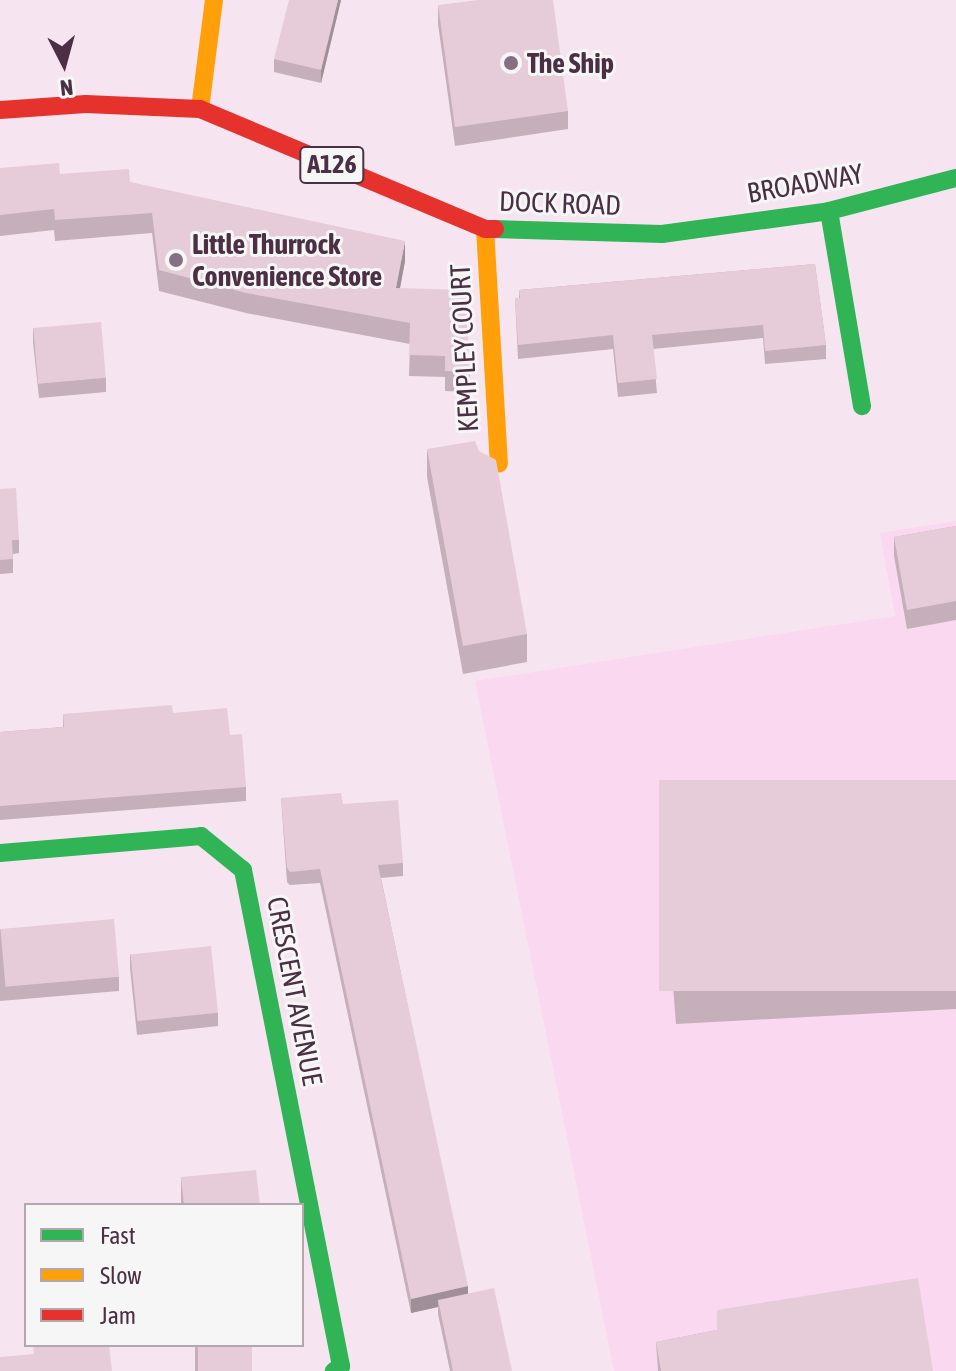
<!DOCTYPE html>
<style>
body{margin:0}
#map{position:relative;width:956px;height:1371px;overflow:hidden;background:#f6e5f1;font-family:"Asap Condensed",sans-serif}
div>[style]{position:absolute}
.built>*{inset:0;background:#fad8f0}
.fast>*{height:18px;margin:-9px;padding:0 9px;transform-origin:9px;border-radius:9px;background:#30b455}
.slow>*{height:18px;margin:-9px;padding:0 9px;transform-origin:9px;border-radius:9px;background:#ff9f0a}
.jam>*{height:18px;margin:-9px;padding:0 9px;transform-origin:9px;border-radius:9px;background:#e5322d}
.wall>*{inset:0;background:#c5afba;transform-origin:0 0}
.shaded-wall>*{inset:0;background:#a08f97}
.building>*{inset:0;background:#e5ccd8;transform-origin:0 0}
.dots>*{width:22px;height:22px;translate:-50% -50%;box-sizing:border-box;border:4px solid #f6f6f6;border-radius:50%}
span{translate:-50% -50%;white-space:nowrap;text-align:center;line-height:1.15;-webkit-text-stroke:6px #f6f6f6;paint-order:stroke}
.shield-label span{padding:2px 6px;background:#f6f6f6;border:2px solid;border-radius:6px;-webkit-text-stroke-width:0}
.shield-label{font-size:26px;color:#4b2f44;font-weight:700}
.poi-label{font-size:28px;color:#4b2f44;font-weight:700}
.left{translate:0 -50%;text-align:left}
.street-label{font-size:28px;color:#4b2f44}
.legend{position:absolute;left:24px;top:1203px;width:280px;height:144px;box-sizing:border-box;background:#f6f6f6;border:2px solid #b2a6af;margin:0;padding:10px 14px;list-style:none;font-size:24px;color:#4b2f44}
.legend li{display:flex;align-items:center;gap:16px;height:40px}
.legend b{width:40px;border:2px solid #b2a6af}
.north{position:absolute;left:24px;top:24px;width:80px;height:80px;-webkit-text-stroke:6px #f6f6f6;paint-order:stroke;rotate:174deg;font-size:22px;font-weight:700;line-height:32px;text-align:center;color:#4b2f44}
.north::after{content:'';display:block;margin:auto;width:28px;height:36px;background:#4b2f44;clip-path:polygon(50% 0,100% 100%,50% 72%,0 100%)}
</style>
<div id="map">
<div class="built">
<i style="clip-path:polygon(956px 521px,956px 1371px,614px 1371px,475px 681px,895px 616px,880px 533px)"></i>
</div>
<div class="fast">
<i style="left:829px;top:211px;width:198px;rotate:80.4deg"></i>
<i style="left:495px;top:229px;width:167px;rotate:1.7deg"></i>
<i style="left:662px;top:234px;width:169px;rotate:-7.8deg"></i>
<i style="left:829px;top:211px;width:131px;rotate:-14.6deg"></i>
<i style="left:0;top:853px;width:202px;rotate:-4.8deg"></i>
<i style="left:201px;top:836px;width:54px;rotate:39deg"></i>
<i style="left:243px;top:870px;width:506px;rotate:78.82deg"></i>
<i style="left:341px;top:1366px;width:9px;rotate:144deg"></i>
</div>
<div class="slow">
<i style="left:200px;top:109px;width:110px;rotate:-82.7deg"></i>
<i style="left:485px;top:229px;width:235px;rotate:86.6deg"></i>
</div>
<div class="jam">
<i style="left:0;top:110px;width:86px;rotate:-4deg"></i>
<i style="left:86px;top:104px;width:114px;rotate:2.5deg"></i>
<i style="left:200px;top:109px;width:309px;rotate:22.8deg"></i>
<i style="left:485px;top:229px;width:10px"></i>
</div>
<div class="wall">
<i style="clip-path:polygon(341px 0,321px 83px,274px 72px,274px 59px)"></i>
<i style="clip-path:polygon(438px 5px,568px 111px,568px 129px,455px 146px,438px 24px)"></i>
<i style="clip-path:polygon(0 168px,130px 182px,405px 261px,400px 288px,470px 371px,470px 392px,445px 391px,445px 377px,409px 376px,410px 344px,246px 313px,159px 291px,152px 233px,55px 241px,54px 230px,0 236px)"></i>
<i style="clip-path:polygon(815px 264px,826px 345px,826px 359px,765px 364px,763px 338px,653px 349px,657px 393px,618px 397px,613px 349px,518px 359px,515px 298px,519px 298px,519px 290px)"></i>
<i style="clip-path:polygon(33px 328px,106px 378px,106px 392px,39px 398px,33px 342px)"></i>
<i style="clip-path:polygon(427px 449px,527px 634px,527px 662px,463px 674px,427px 477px)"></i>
<i style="clip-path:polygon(0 489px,19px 540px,19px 553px,13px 554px,13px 573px,0 574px)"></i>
<i style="clip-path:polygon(956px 526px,956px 620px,907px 629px,894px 556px,894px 537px)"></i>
<i style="clip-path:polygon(173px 713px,230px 735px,246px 787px,246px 801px,0 820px,0 732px,63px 727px,63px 714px)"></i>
<i style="clip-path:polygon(956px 780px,956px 1009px,676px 1024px,660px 818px,660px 799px)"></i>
<i style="clip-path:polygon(281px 798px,343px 804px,403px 863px,403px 876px,381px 878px,468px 1294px,512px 1371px,450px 1371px,438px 1314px,438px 1307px,411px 1313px,320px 883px,290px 885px,287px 882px)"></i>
<i style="clip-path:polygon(0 929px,119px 977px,119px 991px,0 1001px)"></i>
<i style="clip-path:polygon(130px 954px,218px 1013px,218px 1026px,137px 1035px,130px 968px)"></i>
<i style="clip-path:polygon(181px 1177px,260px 1205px,181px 1205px)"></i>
<i style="clip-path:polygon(717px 1310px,933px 1371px,658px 1371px,656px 1342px,717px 1330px)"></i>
<i style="left:195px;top:1345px;width:57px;height:26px"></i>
</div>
<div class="shaded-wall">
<i style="clip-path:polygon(338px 0,341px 0,321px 83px,321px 70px)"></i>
<i style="clip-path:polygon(405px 241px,405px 261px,396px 309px,396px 288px)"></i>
<i style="clip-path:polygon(468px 1286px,468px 1300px,438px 1300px,438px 1307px,411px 1313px,411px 1299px)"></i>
</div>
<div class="building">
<i style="clip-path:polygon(289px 0,338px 0,321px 70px,274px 59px)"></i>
<i style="clip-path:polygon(478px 0,553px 0,568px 111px,455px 127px,438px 5px)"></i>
<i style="clip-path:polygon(59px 163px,60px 174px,129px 169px,130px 182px,405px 241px,396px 288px,465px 290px,470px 371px,445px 371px,445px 356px,409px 355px,410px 323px,246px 293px,159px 270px,152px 213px,55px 220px,54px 209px,0 215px,0 168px)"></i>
<i style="clip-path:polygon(815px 264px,826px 345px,765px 351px,763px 325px,652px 335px,657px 379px,618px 383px,613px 335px,518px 345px,515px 298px,520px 298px,519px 290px)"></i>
<i style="left:101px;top:322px;width:56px;height:68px;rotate:85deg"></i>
<i style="clip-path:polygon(475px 441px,479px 451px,496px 460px,527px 634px,463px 646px,427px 449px)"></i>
<i style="clip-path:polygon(16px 488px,19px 540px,12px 540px,13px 559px,0 560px,0 489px)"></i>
<i style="clip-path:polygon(956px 526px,956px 601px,907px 610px,894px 537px)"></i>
<i style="clip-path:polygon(172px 705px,173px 713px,227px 708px,230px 735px,242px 734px,246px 787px,0 806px,0 732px,64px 727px,63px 714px)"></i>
<i style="left:956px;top:780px;width:211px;height:297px;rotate:90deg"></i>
<i style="clip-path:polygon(341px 793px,343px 804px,398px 800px,403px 863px,378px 865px,468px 1286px,411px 1299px,320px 869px,290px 872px,287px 868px,281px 798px)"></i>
<i style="left:114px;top:919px;width:58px;height:114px;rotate:85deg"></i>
<i style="left:211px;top:946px;width:67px;height:81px;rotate:84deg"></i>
<i style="clip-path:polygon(256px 1170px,260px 1205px,184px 1205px,181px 1177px)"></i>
<i style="clip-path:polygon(918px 1278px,933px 1371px,661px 1371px,656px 1342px,717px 1330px,717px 1310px)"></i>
<i style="clip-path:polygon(494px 1288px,512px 1371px,453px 1371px,438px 1300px)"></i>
<i style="clip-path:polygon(33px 1345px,109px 1345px,112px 1371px,0 1371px,0 1357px,34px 1354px)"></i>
<i style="left:198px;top:1345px;width:54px;height:26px"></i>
</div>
<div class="dots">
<i style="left:511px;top:63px;background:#876f81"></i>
<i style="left:176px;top:260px;background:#876f81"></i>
</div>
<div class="shield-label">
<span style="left:332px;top:165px">A126</span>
</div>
<div class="poi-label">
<span class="left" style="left:527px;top:63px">The Ship</span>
<span class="left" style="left:192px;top:260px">Little Thurrock<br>Convenience Store</span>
</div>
<div class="street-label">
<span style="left:805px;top:183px;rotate:-10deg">BROADWAY</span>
<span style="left:560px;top:203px;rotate:2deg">DOCK ROAD</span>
<span style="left:464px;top:348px;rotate:-93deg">KEMPLEY COURT</span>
<span style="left:295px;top:991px;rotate:79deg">CRESCENT AVENUE</span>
</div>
<ul class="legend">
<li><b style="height:10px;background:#30b455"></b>Fast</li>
<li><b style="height:10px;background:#ff9f0a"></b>Slow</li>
<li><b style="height:10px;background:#e5322d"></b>Jam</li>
</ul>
<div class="north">N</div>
</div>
